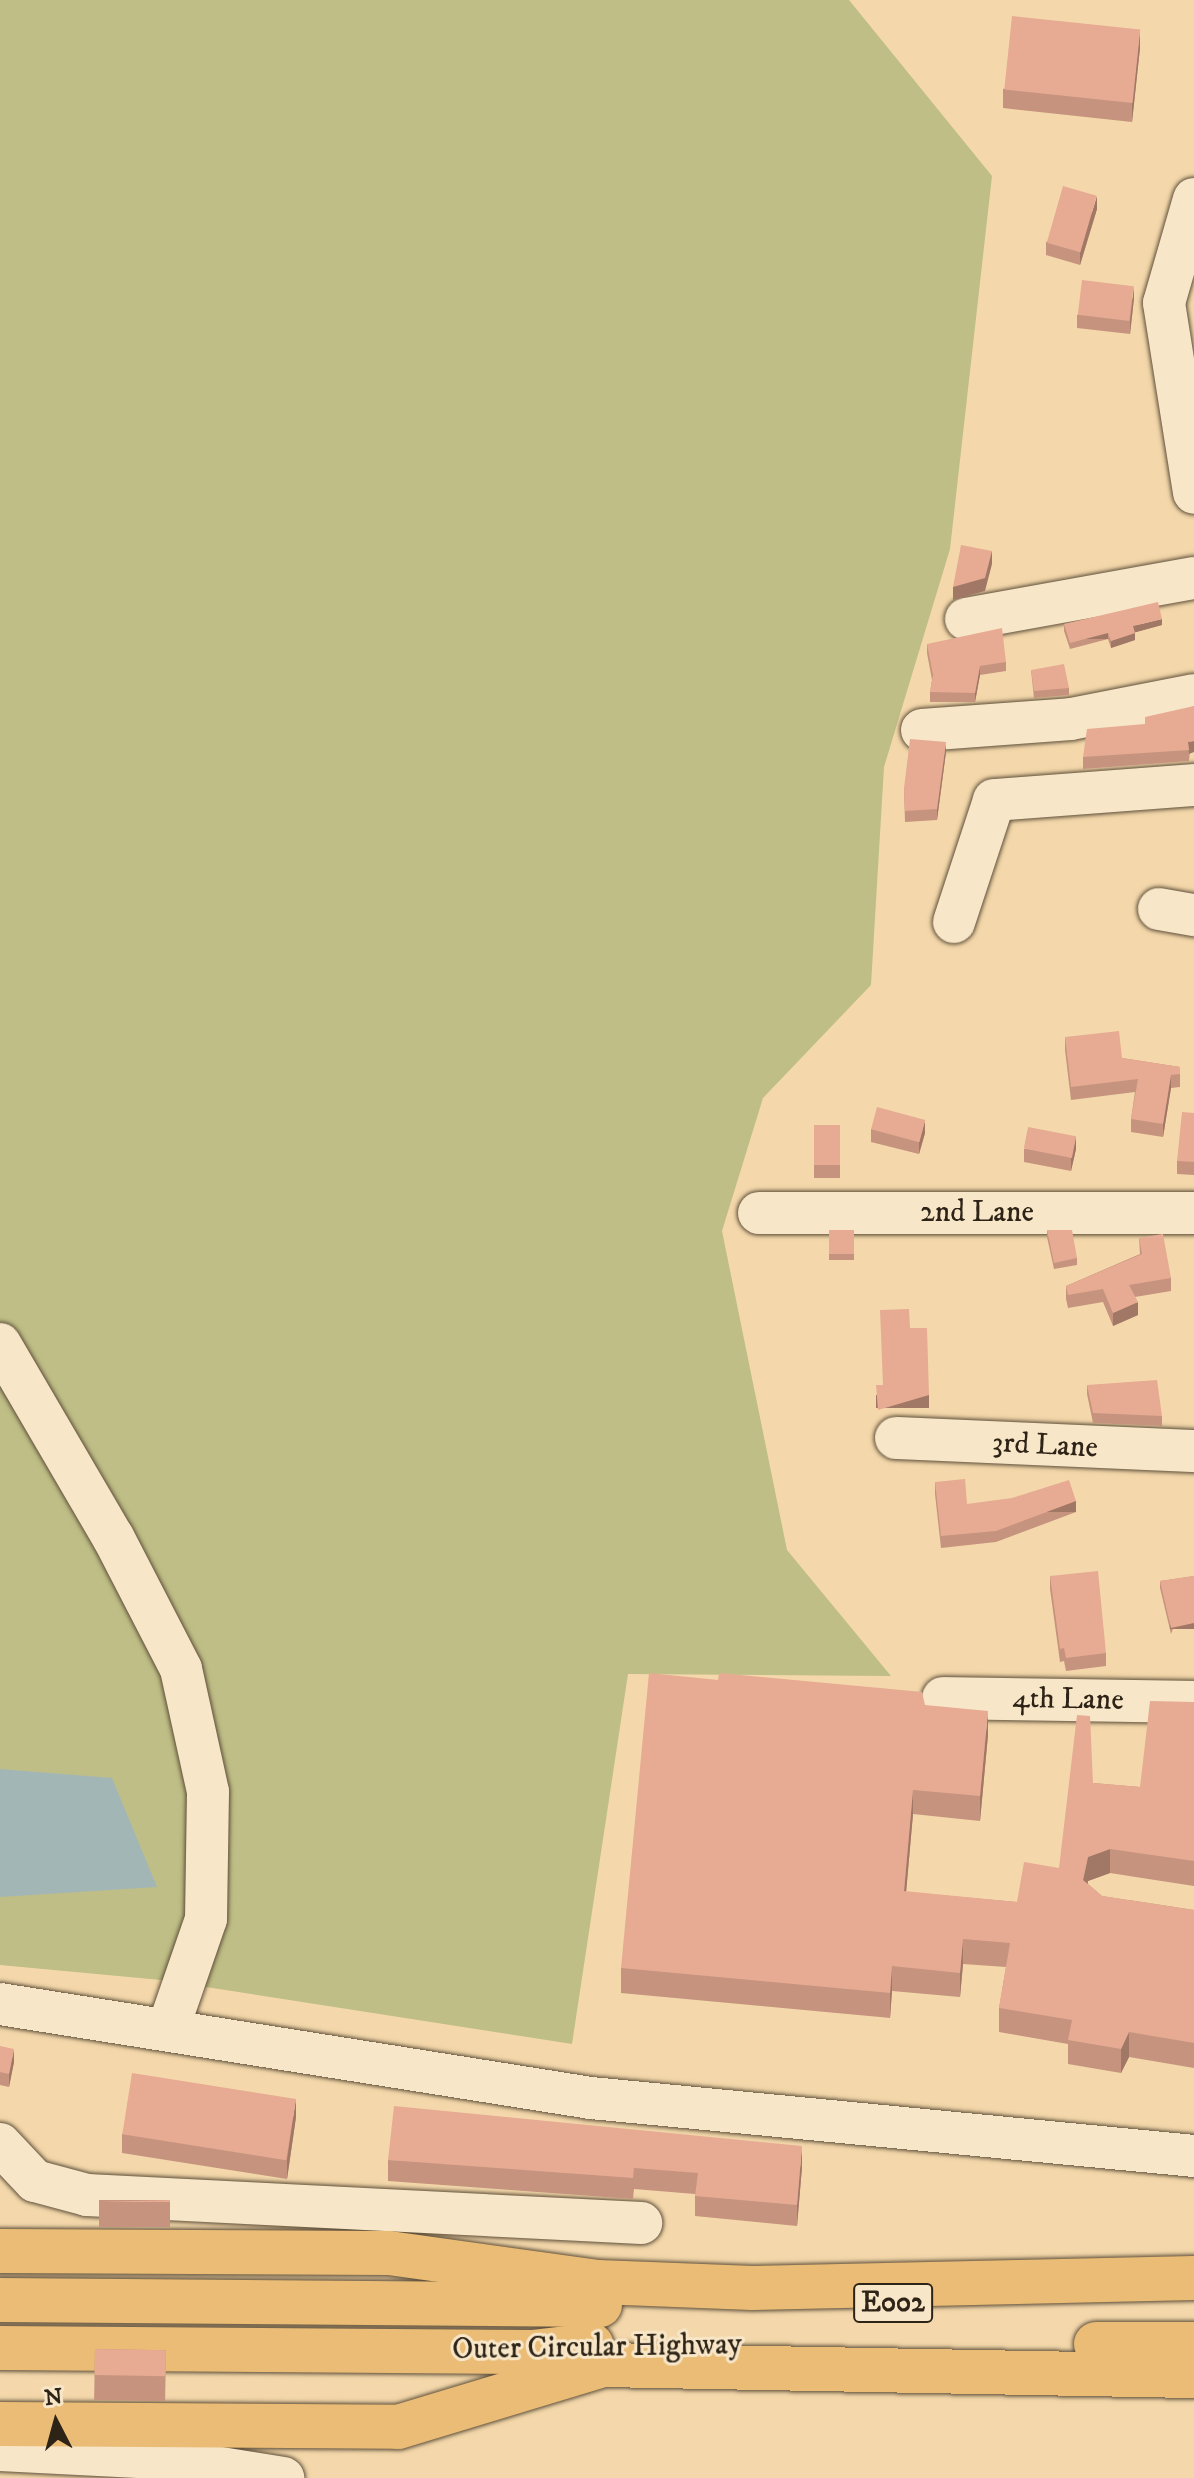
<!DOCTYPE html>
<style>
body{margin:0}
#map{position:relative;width:1194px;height:2478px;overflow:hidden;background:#f4d8ab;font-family:"IM FELL DW Pica",serif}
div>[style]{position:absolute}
.green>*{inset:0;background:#bfbe86}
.water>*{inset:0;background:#a3b6b6}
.roads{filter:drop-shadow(0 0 2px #5f503b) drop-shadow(0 0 2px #5f503b)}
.minor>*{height:42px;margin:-21px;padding:0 21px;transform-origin:21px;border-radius:21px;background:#f8e6c8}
.highway>*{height:44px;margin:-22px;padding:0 22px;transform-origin:22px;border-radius:22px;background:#eabc76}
.wall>*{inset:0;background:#c6937e;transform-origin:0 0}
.shaded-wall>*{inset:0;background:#a17866;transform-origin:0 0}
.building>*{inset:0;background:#e6ab92;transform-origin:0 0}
span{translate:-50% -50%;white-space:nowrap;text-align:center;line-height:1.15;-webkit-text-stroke:6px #f8e6c8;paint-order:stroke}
.shield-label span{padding:2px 6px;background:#f8e6c8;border:2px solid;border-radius:6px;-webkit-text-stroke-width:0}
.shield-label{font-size:28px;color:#2d2316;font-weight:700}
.street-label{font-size:30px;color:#2d2316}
.north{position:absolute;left:16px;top:2382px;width:80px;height:80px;-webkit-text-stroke:6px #f8e6c8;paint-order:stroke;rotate:354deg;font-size:22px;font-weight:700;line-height:32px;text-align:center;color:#2d2316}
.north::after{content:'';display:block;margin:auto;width:28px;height:36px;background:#2d2316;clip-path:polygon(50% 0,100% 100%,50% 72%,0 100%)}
</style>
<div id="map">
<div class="green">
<i style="clip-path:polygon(0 0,849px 0,992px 176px,950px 549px,884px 767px,871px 985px,763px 1098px,722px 1231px,787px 1550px,891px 1676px,628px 1674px,572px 2044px,161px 1980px,0 1965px)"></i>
</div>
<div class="water">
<i style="clip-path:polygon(0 1769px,112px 1778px,157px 1887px,0 1897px)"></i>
</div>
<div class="roads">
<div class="minor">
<i style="left:1194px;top:199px;width:108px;rotate:106.1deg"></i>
<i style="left:1164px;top:303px;width:192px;rotate:81deg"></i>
<i style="left:966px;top:619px;width:232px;rotate:-10.2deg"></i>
<i style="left:922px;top:730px;width:149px;rotate:-4.2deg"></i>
<i style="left:1071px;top:719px;width:125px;rotate:-11deg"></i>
<i style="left:1159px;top:909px;width:36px;rotate:10deg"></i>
<i style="left:954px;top:922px;width:128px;rotate:-71.8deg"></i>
<i style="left:994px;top:800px;width:201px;rotate:-4.3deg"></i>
<i style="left:759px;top:1213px;width:435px"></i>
<i style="left:0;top:1344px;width:224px;rotate:59.7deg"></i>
<i style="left:113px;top:1537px;width:148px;rotate:62.7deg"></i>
<i style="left:181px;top:1669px;width:126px;rotate:77.6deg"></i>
<i style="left:208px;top:1792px;width:127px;rotate:90.9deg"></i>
<i style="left:206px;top:1919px;width:116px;rotate:109.1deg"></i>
<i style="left:896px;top:1438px;width:298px;rotate:2.5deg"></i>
<i style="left:943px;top:1698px;width:251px;rotate:0.9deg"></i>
<i style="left:0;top:2004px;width:598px;rotate:9.04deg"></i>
<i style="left:591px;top:2098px;width:606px;rotate:5.49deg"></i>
<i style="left:0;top:2144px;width:51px;rotate:46.6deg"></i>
<i style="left:35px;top:2181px;width:54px;rotate:15.1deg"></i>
<i style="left:87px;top:2195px;width:555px;rotate:2.89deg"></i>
<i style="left:0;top:2450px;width:158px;rotate:2.9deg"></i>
<i style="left:158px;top:2458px;width:127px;rotate:9.1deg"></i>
</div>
<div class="highway">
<i style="left:0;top:2251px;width:389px;rotate:0.3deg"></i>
<i style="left:389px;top:2253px;width:211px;rotate:7.9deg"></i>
<i style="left:598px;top:2282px;width:155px;rotate:2.2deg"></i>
<i style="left:753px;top:2288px;width:441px;rotate:-1.3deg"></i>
<i style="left:0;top:2300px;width:600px;rotate:0.48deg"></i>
<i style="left:1096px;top:2344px;width:98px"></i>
<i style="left:0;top:2348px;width:532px;rotate:0.43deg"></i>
<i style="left:532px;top:2352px;width:60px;rotate:-6.7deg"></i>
<i style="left:0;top:2424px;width:398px;rotate:0.4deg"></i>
<i style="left:398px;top:2427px;width:214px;rotate:-16.8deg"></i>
<i style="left:603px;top:2365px;width:591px;rotate:1.07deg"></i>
</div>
</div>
<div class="wall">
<i style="clip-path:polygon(1140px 48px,1132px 122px,1003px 108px,1003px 89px)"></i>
<i style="clip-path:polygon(1097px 209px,1080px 265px,1046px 255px,1046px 242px)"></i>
<i style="clip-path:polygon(1134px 298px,1130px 334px,1077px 328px,1077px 315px)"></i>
<i style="clip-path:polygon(1064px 624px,1162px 625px,1135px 632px,1135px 640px,1111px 648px,1108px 639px,1070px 649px,1064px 631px)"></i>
<i style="clip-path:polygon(927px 644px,1006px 662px,1006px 671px,980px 675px,975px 702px,930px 702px,930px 692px,932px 680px,927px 653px)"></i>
<i style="clip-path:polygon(1031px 670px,1069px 688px,1069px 695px,1034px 698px)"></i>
<i style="clip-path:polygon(1194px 706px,1189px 761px,1083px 769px,1083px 757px,1145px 724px)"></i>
<i style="clip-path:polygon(946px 752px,937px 820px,905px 822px,904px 788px)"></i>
<i style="clip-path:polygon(1065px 1037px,1122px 1058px,1180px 1067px,1180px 1087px,1171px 1088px,1163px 1137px,1131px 1132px,1131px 1119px,1135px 1092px,1071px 1100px,1065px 1050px)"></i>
<i style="clip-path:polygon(1194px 1113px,1194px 1175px,1177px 1174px,1177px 1161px)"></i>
<i style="left:814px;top:1125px;width:26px;height:53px"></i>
<i style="clip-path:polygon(871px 1129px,925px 1133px,919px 1154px,871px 1142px)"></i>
<i style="clip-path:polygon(1024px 1149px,1076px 1149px,1071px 1171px,1024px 1162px)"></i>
<i style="left:829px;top:1230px;width:25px;height:30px"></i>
<i style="clip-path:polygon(1047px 1230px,1077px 1258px,1077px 1265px,1054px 1269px,1047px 1237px)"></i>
<i style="clip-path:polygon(1139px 1238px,1171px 1278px,1171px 1291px,1135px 1297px,1138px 1315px,1113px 1326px,1103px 1302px,1068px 1308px,1066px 1299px,1066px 1286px,1140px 1254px)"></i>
<i style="clip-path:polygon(1087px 1385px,1162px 1416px,1162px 1426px,1093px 1423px,1087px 1394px)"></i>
<i style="clip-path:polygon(935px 1482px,967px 1504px,1076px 1512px,996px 1542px,941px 1548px,935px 1494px)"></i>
<i style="clip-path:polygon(1050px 1576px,1106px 1653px,1106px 1666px,1066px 1671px,1064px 1661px,1060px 1662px,1050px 1589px)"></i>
<i style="clip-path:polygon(1194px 1576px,1171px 1634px,1160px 1588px,1160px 1581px)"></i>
<i style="clip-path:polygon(1194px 1702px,1194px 1886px,1110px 1873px,1088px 1881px,1088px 1884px,1102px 1896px,1194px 1910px,1194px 2068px,1129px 2057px,1121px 2073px,1068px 2064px,1068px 2044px,999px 2032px,999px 2008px,1006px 1967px,963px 1964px,960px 1997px,892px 1991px,890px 2018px,621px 1993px,621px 1968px,925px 1705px,988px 1735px,980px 1821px,913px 1814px,906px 1892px,1017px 1902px,1059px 1868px,1093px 1783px,1140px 1787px)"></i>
<i style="clip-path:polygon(0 2046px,14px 2062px,9px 2087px,0 2085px)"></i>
<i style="clip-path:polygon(296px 2117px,287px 2179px,122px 2153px,122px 2134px)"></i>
<i style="clip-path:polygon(388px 2160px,802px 2167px,797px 2226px,695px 2216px,695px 2194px,634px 2189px,633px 2199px,388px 2181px)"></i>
<i style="left:170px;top:2200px;width:27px;height:71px;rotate:90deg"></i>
<i style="left:95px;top:2349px;width:71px;height:51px;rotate:1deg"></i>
</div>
<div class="shaded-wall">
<i style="clip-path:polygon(1140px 29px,1140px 48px,1132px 122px,1132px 103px)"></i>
<i style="clip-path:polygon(1097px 196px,1097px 209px,1080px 265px,1080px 252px)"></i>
<i style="clip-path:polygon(1134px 286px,1134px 298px,1130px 334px,1130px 321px)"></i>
<i style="clip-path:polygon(992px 551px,992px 564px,985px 591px,953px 600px,953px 587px)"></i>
<i style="clip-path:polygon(1162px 619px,1162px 625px,1133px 633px,1133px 626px)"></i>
<i style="left:1108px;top:633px;width:6px;height:39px;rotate:90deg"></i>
<i style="clip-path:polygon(1135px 633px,1135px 640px,1111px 648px,1111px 641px)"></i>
<i style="clip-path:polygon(980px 666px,980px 675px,975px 702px,975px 693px)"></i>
<i style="clip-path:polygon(1194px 741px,1194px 752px,1189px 754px,1188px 742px)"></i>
<i style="clip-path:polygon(946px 742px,946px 752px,937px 820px,937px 809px)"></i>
<i style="clip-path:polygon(1171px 1075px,1171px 1088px,1163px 1137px,1163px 1124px)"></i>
<i style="clip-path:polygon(925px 1120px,925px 1133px,919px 1154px,919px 1142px)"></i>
<i style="clip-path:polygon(1076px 1136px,1076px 1149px,1071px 1171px,1071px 1158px)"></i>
<i style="clip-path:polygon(1138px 1302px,1138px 1315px,1113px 1326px,1113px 1313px)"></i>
<i style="left:929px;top:1395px;width:13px;height:53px;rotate:90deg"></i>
<i style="left:1076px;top:1501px;width:11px;height:85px;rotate:90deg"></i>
<i style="left:1194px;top:1623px;width:6px;height:24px;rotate:90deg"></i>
<i style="clip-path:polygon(988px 1711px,988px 1735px,980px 1821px,980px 1796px)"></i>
<i style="clip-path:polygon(913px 1790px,913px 1814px,904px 1916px,904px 1891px)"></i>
<i style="clip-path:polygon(1110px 1849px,1110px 1873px,1088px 1881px,1083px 1905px,1083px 1880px,1088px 1857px)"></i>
<i style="clip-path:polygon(963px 1939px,963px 1964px,960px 1997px,960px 1973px)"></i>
<i style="clip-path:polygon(892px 1966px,892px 1991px,890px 2018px,890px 1993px)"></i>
<i style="clip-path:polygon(1129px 2032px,1129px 2057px,1121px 2073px,1121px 2049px)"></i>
<i style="clip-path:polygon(14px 2049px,14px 2062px,9px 2087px,9px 2074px)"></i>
<i style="clip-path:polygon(296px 2098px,296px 2117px,287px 2179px,287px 2160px)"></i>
<i style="clip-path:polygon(802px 2146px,802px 2167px,797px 2226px,797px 2205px)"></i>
</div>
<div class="building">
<i style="left:1012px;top:16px;width:129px;height:74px;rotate:6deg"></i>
<i style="left:1063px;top:186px;width:35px;height:59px;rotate:16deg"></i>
<i style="left:1082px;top:280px;width:52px;height:35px;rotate:7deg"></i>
<i style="clip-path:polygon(961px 545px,992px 551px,985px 578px,953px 587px)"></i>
<i style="clip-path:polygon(1158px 602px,1162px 619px,1133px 626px,1135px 633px,1111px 641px,1108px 633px,1070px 643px,1064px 624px)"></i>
<i style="clip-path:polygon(1002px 628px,1006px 662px,980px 666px,975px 693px,930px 692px,933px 675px,927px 644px)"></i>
<i style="clip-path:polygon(1064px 664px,1069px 688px,1034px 691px,1031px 670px)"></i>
<i style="clip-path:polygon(1194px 706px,1194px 741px,1188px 742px,1189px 750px,1083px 757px,1087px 729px,1145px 724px,1145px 717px)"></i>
<i style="clip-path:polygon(910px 739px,946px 742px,937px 809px,905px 811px,904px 788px)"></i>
<i style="clip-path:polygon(1119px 1031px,1122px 1058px,1180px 1067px,1180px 1074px,1171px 1075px,1163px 1124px,1131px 1119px,1138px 1079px,1071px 1087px,1065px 1037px)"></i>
<i style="left:877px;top:1107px;width:50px;height:23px;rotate:15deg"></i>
<i style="clip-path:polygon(1182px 1112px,1194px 1113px,1194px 1162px,1177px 1161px)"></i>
<i style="left:814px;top:1125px;width:26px;height:40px"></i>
<i style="left:1028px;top:1127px;width:49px;height:22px;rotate:11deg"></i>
<i style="left:829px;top:1230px;width:25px;height:24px"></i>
<i style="clip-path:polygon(1047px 1230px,1072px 1230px,1077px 1258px,1054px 1263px)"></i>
<i style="clip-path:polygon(1163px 1234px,1171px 1278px,1129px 1285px,1138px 1302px,1113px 1313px,1103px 1289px,1068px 1295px,1066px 1286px,1142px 1254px,1139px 1238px)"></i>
<i style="clip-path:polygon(909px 1309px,910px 1328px,927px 1328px,929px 1395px,878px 1410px,876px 1385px,883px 1385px,880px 1310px)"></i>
<i style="clip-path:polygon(1157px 1380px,1162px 1416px,1093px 1413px,1087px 1385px)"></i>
<i style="clip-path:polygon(965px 1479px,967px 1504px,1012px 1498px,1069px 1480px,1076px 1501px,996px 1531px,941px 1536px,935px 1482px)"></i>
<i style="clip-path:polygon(1098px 1571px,1106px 1653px,1066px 1658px,1064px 1648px,1060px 1649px,1050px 1576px)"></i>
<i style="clip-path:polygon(1194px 1576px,1194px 1623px,1171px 1628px,1160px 1581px)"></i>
<i style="clip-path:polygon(649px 1673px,718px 1680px,719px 1673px,922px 1692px,925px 1705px,988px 1711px,980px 1796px,913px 1790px,904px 1891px,1017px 1902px,1024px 1862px,1059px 1868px,1077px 1715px,1090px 1716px,1093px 1783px,1140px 1787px,1150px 1701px,1194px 1702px,1194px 1861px,1110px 1849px,1088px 1857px,1083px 1880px,1102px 1896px,1194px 1910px,1194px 2043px,1129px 2032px,1121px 2049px,1068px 2040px,1072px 2020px,999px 2008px,1010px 1943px,963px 1939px,960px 1973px,892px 1966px,890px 1993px,621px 1968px)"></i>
<i style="clip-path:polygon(0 2046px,14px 2049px,9px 2074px,0 2072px)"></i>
<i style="left:132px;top:2073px;width:166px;height:62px;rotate:9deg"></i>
<i style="clip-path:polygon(394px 2106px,802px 2146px,797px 2205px,695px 2196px,698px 2173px,634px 2168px,633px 2178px,388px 2160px)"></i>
<i style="clip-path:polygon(170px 2200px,170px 2202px,99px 2202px)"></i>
<i style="left:95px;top:2349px;width:71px;height:26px;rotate:1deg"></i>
</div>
<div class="shield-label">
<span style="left:893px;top:2303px">E002</span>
</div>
<div class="street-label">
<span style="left:977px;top:1213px">2nd Lane</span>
<span style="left:1045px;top:1446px;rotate:3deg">3rd Lane</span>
<span style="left:1068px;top:1700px;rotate:1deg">4th Lane</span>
<span style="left:597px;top:2348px;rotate:-1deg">Outer Circular Highway</span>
</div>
<div class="north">N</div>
</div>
